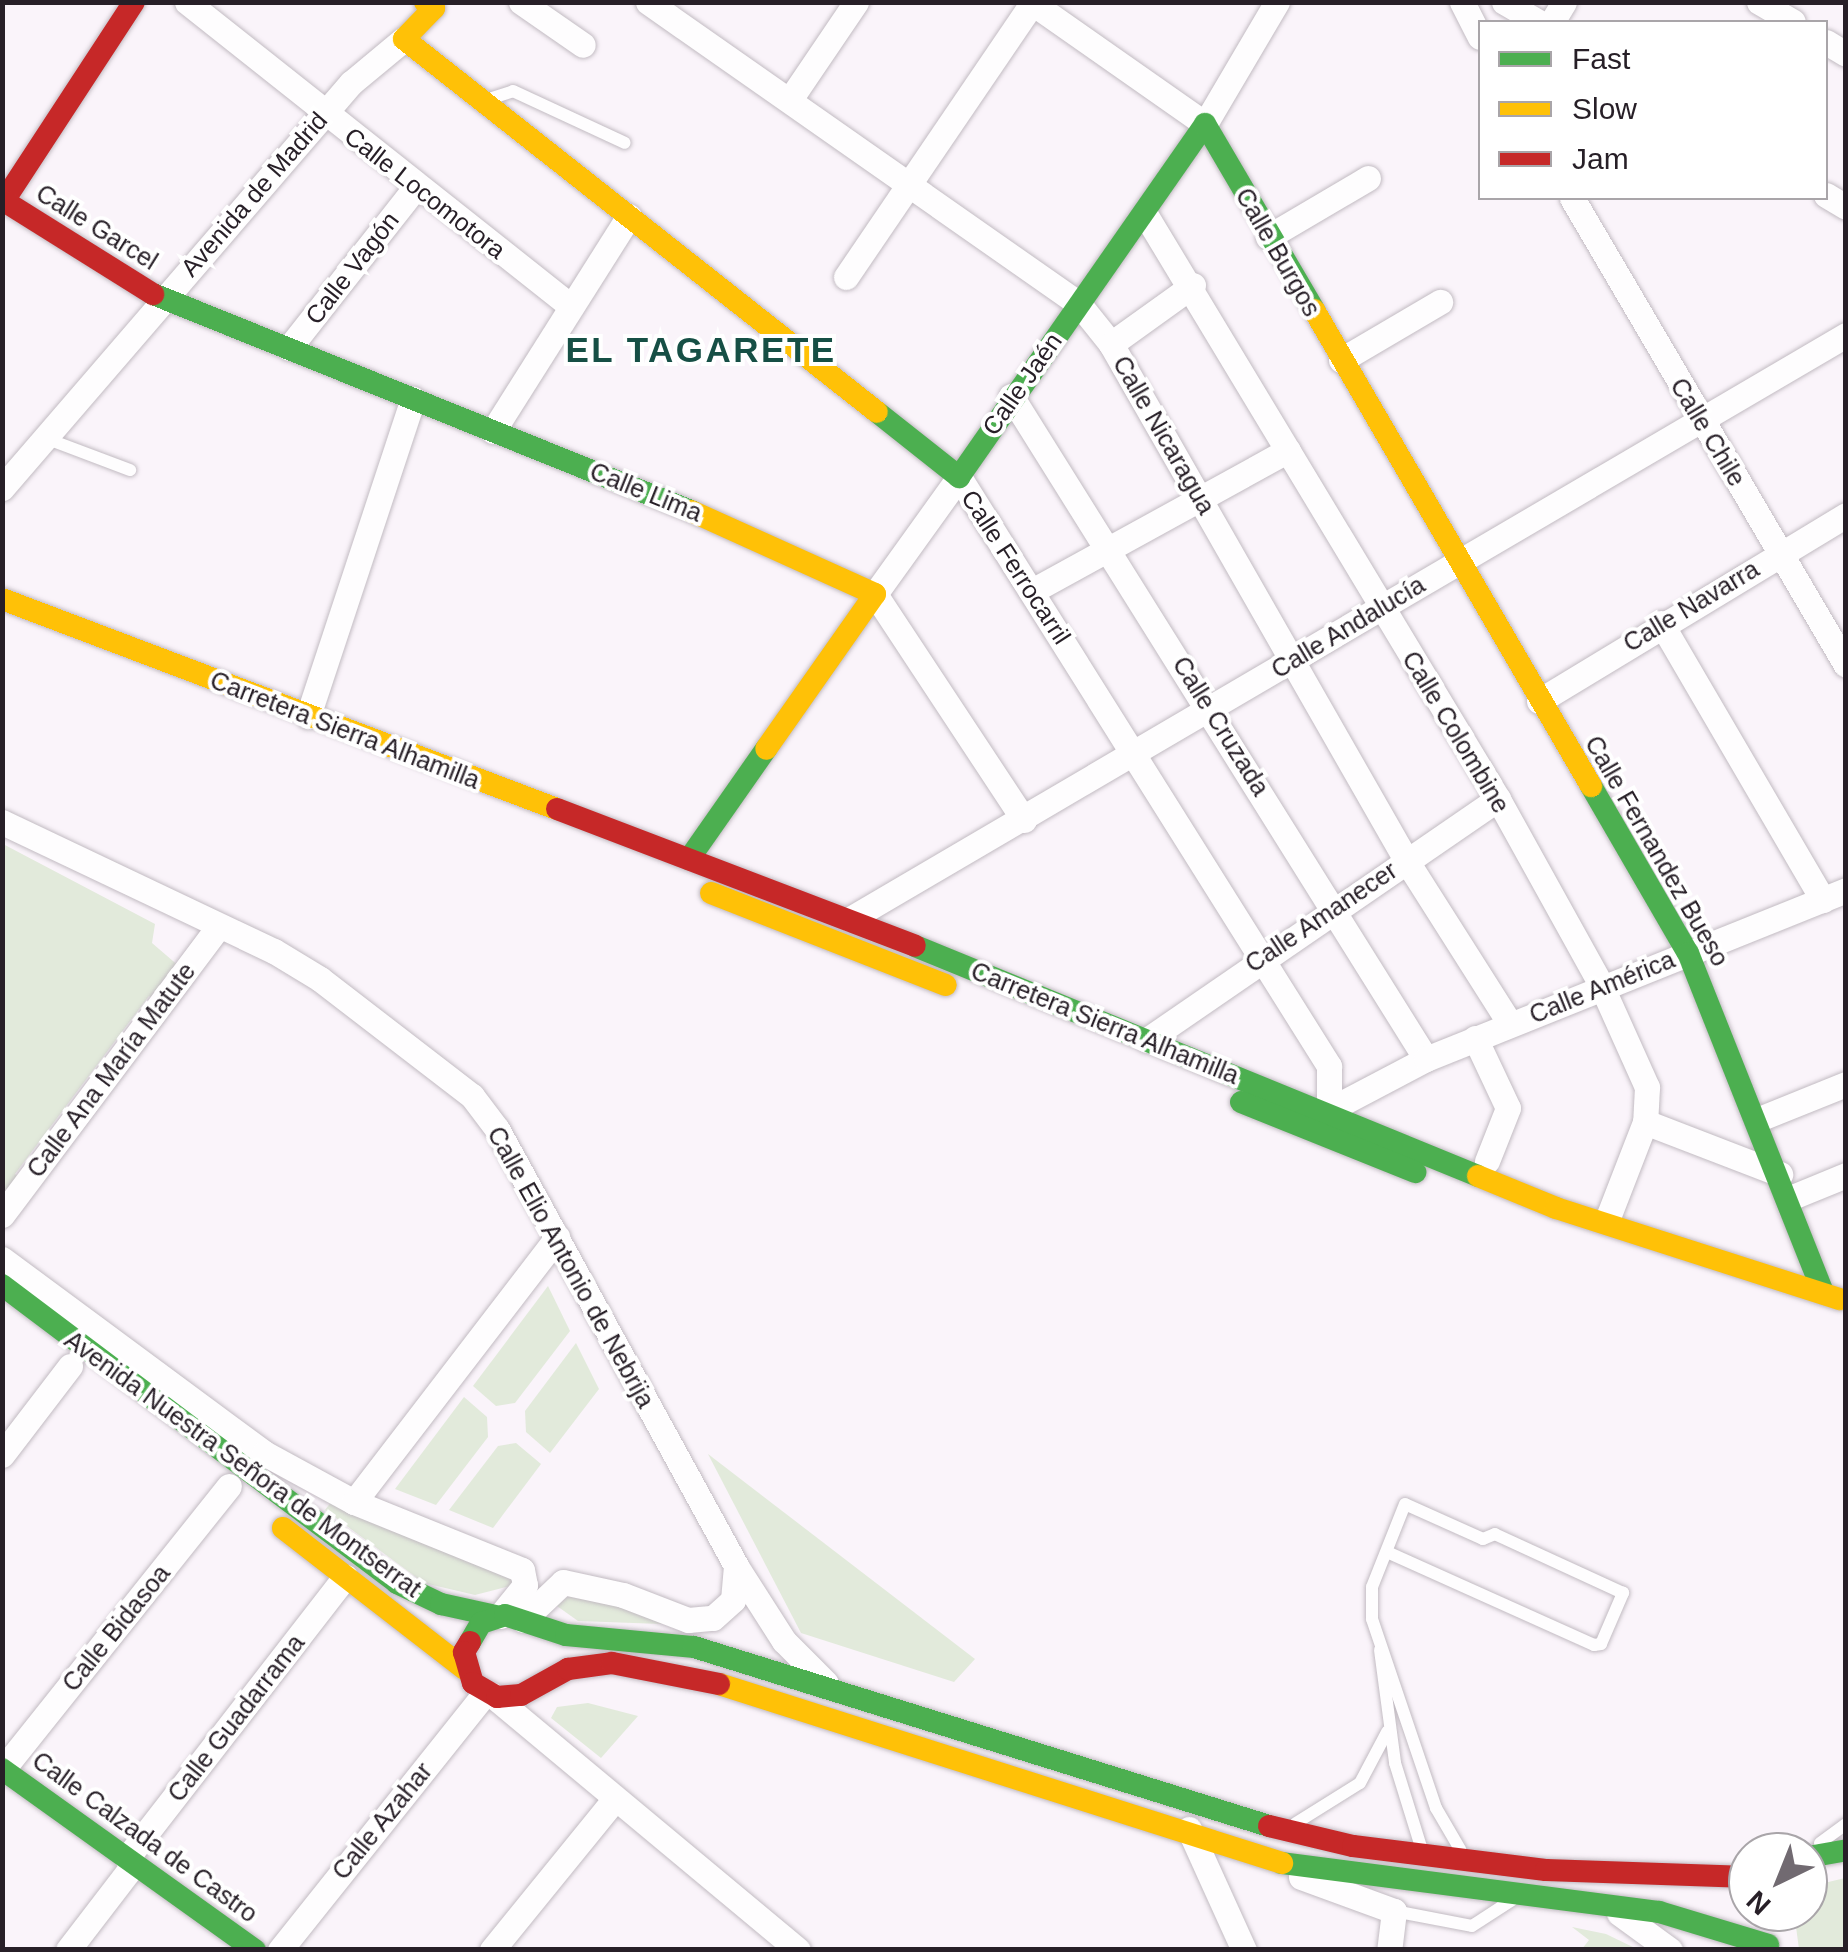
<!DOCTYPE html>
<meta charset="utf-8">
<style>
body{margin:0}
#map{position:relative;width:1848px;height:1952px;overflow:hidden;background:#faf4fa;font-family:Arial,sans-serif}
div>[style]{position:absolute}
.green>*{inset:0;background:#e2eadb}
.roads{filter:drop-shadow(0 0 2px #c2bbc2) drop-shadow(0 0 2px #c2bbc2)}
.lane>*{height:12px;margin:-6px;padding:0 6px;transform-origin:6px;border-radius:6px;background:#fefdfe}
.street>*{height:25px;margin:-12.5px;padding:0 12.5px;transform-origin:12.5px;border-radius:12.5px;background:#fefdfe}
.fast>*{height:22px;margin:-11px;padding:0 11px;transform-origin:11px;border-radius:11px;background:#4caf50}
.slow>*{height:22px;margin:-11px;padding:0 11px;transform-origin:11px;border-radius:11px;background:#ffc107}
.jam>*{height:22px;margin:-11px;padding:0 11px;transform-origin:11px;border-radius:11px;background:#c62828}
span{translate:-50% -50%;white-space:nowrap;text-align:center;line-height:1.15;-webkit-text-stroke:8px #fff;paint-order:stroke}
.street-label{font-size:25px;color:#271f27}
.district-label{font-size:35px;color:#164f45;font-weight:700;letter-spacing:2.5px}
.frame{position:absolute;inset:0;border:5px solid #271f27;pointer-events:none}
.legend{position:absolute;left:1478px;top:20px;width:350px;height:180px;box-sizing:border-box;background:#fff;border:2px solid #a9a5a9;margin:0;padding:12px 18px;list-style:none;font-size:30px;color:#271f27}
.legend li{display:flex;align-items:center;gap:20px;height:50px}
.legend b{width:50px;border:2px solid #a9a5a9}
.north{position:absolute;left:1728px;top:1832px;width:100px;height:100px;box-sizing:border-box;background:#fff;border:2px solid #a9a5a9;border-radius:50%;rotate:223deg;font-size:28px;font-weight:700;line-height:40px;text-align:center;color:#271f27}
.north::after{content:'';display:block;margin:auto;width:35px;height:45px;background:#716a71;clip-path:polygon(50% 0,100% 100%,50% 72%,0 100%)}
</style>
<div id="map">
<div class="green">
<i style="clip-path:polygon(3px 844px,155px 924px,152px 943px,180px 967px,156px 1001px,149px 996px,15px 1174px,22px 1180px,3px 1203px)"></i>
<i style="clip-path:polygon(548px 1286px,570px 1331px,515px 1403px,496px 1406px,473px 1386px)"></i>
<i style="clip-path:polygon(576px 1343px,599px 1389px,550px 1453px,526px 1432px,525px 1411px)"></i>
<i style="clip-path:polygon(464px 1397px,487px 1417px,488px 1437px,436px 1505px,395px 1489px)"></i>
<i style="clip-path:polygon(516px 1443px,541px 1464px,493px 1528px,449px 1510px,498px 1446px)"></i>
<i style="clip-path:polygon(708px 1454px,975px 1659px,954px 1682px,801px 1633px)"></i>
<i style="clip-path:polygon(331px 1502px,513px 1580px,510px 1586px,475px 1595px,424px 1583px,325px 1510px)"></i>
<i style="clip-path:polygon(573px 1592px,660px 1619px,661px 1624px,578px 1621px,557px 1606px)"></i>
<i style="clip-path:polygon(588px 1703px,638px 1716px,601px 1758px,551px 1718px,557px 1707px)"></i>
<i style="clip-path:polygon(1845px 1878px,1845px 1949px,1799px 1949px,1794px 1912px,1808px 1912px,1808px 1891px,1816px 1885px)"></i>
<i style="clip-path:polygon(1572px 1927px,1606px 1934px,1637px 1949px,1582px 1949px,1589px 1940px)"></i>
</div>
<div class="roads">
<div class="lane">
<i style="left:486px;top:100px;width:28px;rotate:-18deg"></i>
<i style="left:513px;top:91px;width:123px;rotate:24.9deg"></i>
<i style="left:45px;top:438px;width:91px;rotate:20.6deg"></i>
<i style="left:1387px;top:1552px;width:227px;rotate:24.2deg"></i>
<i style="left:1594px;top:1645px;width:7px;rotate:-8deg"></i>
<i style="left:1601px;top:1644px;width:56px;rotate:-66.7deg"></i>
<i style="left:1623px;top:1593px;width:141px;rotate:-155.3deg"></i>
<i style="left:1495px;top:1534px;width:13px;rotate:157deg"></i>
<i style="left:1483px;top:1539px;width:85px;rotate:-155.8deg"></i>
<i style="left:1405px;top:1504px;width:89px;rotate:111.7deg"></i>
<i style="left:1372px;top:1587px;width:32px;rotate:90deg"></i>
<i style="left:1372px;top:1619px;width:200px;rotate:71.3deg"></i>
<i style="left:1436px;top:1808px;width:48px;rotate:59.7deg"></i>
<i style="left:1380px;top:1650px;width:114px;rotate:82.4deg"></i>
<i style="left:1395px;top:1763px;width:88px;rotate:72.8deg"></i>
<i style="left:1296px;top:1823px;width:75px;rotate:-32deg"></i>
<i style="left:1360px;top:1783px;width:58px;rotate:-62.1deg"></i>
<i style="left:1820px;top:1843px;width:32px;rotate:-36deg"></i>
<i style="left:1394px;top:1911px;width:79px;rotate:10.9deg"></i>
<i style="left:1472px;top:1926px;width:48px;rotate:-33deg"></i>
</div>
<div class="street">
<i style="left:187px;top:2px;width:489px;rotate:38.4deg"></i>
<i style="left:521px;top:2px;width:75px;rotate:34.7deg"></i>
<i style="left:648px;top:2px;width:526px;rotate:35.02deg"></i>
<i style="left:1079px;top:304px;width:51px;rotate:51.3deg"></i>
<i style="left:1111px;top:344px;width:594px;rotate:60.24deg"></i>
<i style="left:1406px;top:860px;width:194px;rotate:57.6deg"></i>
<i style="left:1031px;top:2px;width:213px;rotate:35deg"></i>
<i style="left:1205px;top:124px;width:142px;rotate:-59.5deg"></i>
<i style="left:1462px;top:2px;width:39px;rotate:63deg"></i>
<i style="left:1504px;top:2px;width:39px;rotate:30deg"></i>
<i style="left:1759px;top:2px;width:39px;rotate:30deg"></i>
<i style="left:1552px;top:22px;width:23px;rotate:-59deg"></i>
<i style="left:1826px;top:42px;width:23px;rotate:31deg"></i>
<i style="left:791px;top:98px;width:116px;rotate:-55.9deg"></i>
<i style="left:1826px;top:195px;width:23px;rotate:31deg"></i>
<i style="left:1572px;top:198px;width:541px;rotate:59.6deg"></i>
<i style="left:1145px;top:214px;width:683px;rotate:58.89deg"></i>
<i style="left:1498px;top:799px;width:215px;rotate:61deg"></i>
<i style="left:1602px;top:987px;width:110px;rotate:65.8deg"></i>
<i style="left:1647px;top:1087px;width:35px;rotate:93deg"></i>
<i style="left:1645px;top:1122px;width:105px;rotate:111.2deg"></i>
<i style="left:1268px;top:237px;width:116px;rotate:-30.5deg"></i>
<i style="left:846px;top:277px;width:331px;rotate:-55.8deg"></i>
<i style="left:1111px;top:344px;width:101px;rotate:-35.7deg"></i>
<i style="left:289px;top:348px;width:204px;rotate:-51.8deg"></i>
<i style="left:1341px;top:360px;width:115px;rotate:-30.4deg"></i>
<i style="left:1011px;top:396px;width:782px;rotate:57.96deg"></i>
<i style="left:493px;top:431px;width:254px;rotate:-57.7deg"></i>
<i style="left:2px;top:488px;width:535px;rotate:-49.25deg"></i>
<i style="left:351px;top:83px;width:69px;rotate:-39.7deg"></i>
<i style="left:1032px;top:591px;width:292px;rotate:-28.8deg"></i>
<i style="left:1661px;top:623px;width:321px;rotate:59.7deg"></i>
<i style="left:1539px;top:701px;width:359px;rotate:-31.2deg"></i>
<i style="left:308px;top:716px;width:334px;rotate:-71.7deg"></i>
<i style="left:1024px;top:820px;width:271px;rotate:-123.4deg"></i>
<i style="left:875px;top:594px;width:144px;rotate:-54.3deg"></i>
<i style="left:959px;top:477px;width:696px;rotate:57.86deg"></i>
<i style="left:1329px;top:1066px;width:44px;rotate:90deg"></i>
<i style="left:2px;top:822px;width:301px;rotate:25.4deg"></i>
<i style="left:274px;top:951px;width:54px;rotate:31.3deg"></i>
<i style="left:320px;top:979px;width:192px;rotate:37.6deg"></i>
<i style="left:472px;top:1096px;width:41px;rotate:52.9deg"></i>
<i style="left:497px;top:1129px;width:498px;rotate:61.3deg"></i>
<i style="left:736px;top:1566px;width:89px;rotate:57.4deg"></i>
<i style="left:784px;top:1641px;width:59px;rotate:45deg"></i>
<i style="left:850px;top:919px;width:1155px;rotate:-30.39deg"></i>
<i style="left:1475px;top:1038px;width:77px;rotate:64.8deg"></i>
<i style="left:1508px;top:1108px;width:57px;rotate:111.6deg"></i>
<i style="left:1147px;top:1040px;width:426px;rotate:-34.5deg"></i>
<i style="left:1329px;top:1110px;width:110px;rotate:-27.7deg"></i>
<i style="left:1426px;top:1059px;width:453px;rotate:-21.9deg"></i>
<i style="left:1759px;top:1119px;width:94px;rotate:-21.9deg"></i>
<i style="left:1645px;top:1122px;width:145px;rotate:21.1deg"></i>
<i style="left:1790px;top:1198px;width:61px;rotate:-22.3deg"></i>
<i style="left:2px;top:1215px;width:361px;rotate:-53.1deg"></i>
<i style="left:2px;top:1259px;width:326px;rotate:36.5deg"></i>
<i style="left:264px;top:1453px;width:102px;rotate:28.6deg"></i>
<i style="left:354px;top:1502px;width:181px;rotate:22deg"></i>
<i style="left:522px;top:1570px;width:15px;rotate:79deg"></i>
<i style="left:525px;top:1585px;width:40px;rotate:129deg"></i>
<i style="left:2px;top:1455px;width:112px;rotate:-52.6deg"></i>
<i style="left:354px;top:1502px;width:334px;rotate:-52.5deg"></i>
<i style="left:523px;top:1620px;width:55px;rotate:-43.5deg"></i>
<i style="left:563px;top:1582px;width:61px;rotate:12.2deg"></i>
<i style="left:623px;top:1595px;width:70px;rotate:21deg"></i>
<i style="left:688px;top:1620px;width:25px;rotate:-5deg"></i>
<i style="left:713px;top:1618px;width:27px;rotate:-42deg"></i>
<i style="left:733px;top:1600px;width:34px;rotate:-85deg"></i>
<i style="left:492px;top:1695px;width:398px;rotate:39.8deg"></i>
<i style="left:3px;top:1769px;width:362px;rotate:-51.4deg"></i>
<i style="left:1189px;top:1829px;width:133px;rotate:65.6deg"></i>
<i style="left:127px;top:1858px;width:356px;rotate:-52.2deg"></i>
<i style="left:1301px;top:1877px;width:99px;rotate:20.1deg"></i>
<i style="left:1394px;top:1911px;width:39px;rotate:97deg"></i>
<i style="left:1619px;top:1913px;width:63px;rotate:36deg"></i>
<i style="left:68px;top:1950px;width:108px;rotate:-52.5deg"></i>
<i style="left:280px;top:1950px;width:329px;rotate:-51.4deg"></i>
<i style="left:492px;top:1950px;width:192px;rotate:-50.9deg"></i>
</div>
<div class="fast">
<i style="left:153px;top:294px;width:580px;rotate:21.97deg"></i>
<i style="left:877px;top:412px;width:105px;rotate:38.4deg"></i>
<i style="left:959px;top:477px;width:430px;rotate:-55.1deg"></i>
<i style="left:1205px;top:124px;width:216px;rotate:59.6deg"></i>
<i style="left:1591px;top:786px;width:193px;rotate:59.9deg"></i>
<i style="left:1688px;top:953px;width:366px;rotate:68.3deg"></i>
<i style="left:689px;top:859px;width:134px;rotate:-55deg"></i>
<i style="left:915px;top:946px;width:608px;rotate:22.22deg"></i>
<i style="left:1241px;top:1102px;width:188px;rotate:21.9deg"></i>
<i style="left:2px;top:1285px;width:495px;rotate:37deg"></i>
<i style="left:397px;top:1583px;width:49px;rotate:25.5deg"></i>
<i style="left:441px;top:1604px;width:56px;rotate:12.3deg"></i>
<i style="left:470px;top:1642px;width:22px;rotate:-60deg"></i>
<i style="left:481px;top:1623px;width:25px;rotate:-18deg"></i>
<i style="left:505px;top:1615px;width:64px;rotate:18.2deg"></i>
<i style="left:566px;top:1635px;width:129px;rotate:5.4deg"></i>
<i style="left:694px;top:1647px;width:602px;rotate:17.29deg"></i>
<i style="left:2px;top:1769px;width:311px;rotate:35.6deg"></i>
<i style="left:1808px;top:1857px;width:39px;rotate:-10deg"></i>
<i style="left:1282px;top:1863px;width:380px;rotate:7.4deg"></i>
<i style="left:1659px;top:1912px;width:114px;rotate:16.8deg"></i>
</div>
<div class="slow">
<i style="left:425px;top:2px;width:11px;rotate:34deg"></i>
<i style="left:434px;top:8px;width:43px;rotate:134.1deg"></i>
<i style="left:404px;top:39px;width:602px;rotate:38.26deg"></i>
<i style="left:1314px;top:310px;width:551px;rotate:59.8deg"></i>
<i style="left:691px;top:511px;width:202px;rotate:24.3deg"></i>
<i style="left:875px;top:594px;width:189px;rotate:125.1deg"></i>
<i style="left:2px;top:599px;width:593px;rotate:20.73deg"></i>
<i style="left:711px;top:893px;width:252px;rotate:21.4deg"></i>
<i style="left:1478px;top:1176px;width:84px;rotate:22.3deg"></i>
<i style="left:1556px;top:1208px;width:298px;rotate:17.8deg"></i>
<i style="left:283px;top:1528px;width:230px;rotate:37.8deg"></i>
<i style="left:719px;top:1684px;width:591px;rotate:17.64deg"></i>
</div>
<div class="jam">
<i style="left:134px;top:2px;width:238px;rotate:123.2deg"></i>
<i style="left:4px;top:201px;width:176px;rotate:32deg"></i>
<i style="left:557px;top:809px;width:383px;rotate:20.9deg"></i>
<i style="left:470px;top:1642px;width:12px;rotate:121deg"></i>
<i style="left:464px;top:1652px;width:32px;rotate:74deg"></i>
<i style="left:473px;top:1683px;width:28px;rotate:30deg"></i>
<i style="left:497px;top:1697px;width:24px;rotate:-5deg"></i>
<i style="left:521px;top:1695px;width:54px;rotate:-29deg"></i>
<i style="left:568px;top:1669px;width:44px;rotate:-7.8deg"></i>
<i style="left:612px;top:1663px;width:109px;rotate:11.1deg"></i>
<i style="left:1269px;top:1826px;width:86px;rotate:13.4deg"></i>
<i style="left:1353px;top:1846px;width:194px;rotate:7.1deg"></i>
<i style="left:1546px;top:1870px;width:202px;rotate:2deg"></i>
</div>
</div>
<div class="street-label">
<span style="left:425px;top:193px;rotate:38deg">Calle Locomotora</span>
<span style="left:254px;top:194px;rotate:-49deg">Avenida de Madrid</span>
<span style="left:97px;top:227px;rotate:32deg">Calle Garcel</span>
<span style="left:1278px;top:252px;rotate:60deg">Calle Burgos</span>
<span style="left:352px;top:268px;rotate:-52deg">Calle Vagón</span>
<span style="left:1022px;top:384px;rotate:-55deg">Calle Jaén</span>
<span style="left:1708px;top:432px;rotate:59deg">Calle Chile</span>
<span style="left:1164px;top:435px;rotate:60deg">Calle Nicaragua</span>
<span style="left:646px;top:492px;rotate:22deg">Calle Lima</span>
<span style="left:1016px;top:567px;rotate:57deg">Calle Ferrocarril</span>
<span style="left:1691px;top:606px;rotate:-31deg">Calle Navarra</span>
<span style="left:1348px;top:627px;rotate:-31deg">Calle Andalucía</span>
<span style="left:1221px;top:726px;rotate:58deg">Calle Cruzada</span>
<span style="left:345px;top:730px;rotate:21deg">Carretera Sierra Alhamilla</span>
<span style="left:1456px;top:732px;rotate:59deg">Calle Colombine</span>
<span style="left:1657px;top:851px;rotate:60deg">Calle Fernandez Bueso</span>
<span style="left:1321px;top:917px;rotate:-34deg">Calle Amanecer</span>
<span style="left:1602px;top:987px;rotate:-22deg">Calle América</span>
<span style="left:1105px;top:1023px;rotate:22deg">Carretera Sierra Alhamilla</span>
<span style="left:111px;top:1070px;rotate:-53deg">Calle Ana María Matute</span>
<span style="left:571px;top:1267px;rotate:61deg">Calle Elio Antonio de Nebrija</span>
<span style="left:243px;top:1464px;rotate:36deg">Avenida Nuestra Señora de Montserrat</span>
<span style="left:116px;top:1628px;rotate:-51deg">Calle Bidasoa</span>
<span style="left:236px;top:1718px;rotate:-52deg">Calle Guadarrama</span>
<span style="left:382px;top:1821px;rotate:-51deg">Calle Azahar</span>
<span style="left:145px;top:1837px;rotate:36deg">Calle Calzada de Castro</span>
</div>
<div class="district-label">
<span style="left:701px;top:350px">EL TAGARETE</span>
</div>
<div class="frame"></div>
<ul class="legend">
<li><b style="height:12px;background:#4caf50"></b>Fast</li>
<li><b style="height:12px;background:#ffc107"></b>Slow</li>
<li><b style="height:12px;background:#c62828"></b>Jam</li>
</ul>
<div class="north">N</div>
</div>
